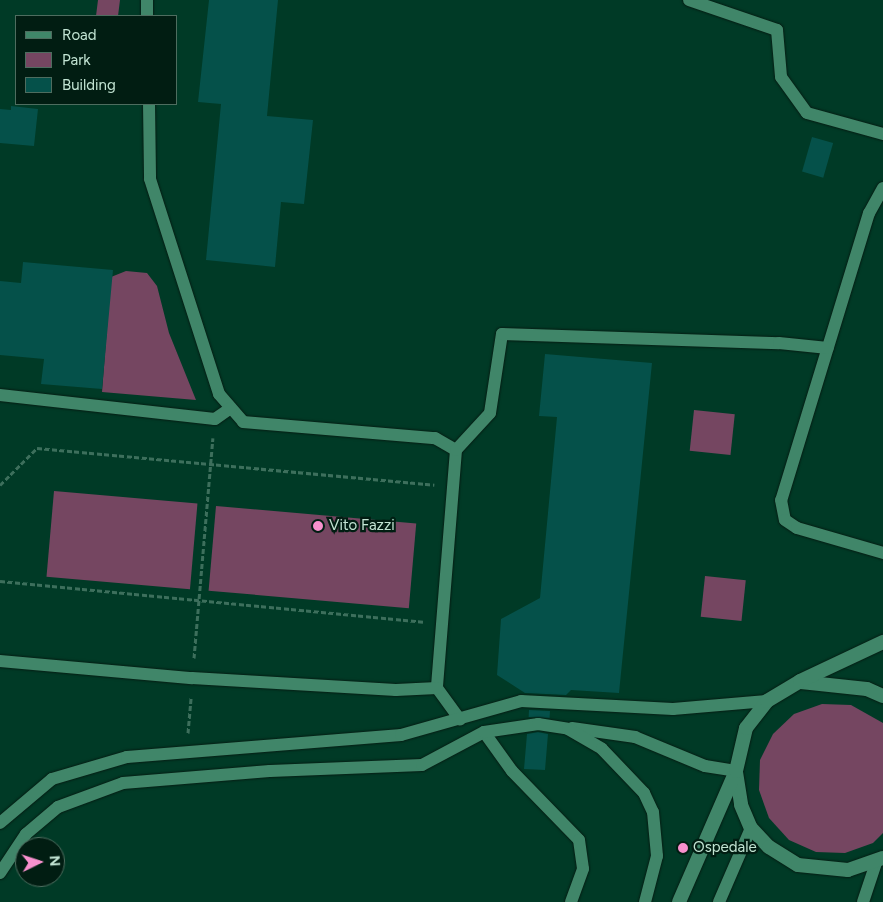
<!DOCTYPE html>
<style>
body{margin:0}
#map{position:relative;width:883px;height:902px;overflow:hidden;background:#003a26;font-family:Figtree,sans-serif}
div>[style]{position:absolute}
.green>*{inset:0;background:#754661;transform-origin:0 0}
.building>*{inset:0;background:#05514a;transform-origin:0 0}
.path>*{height:3px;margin-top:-1.5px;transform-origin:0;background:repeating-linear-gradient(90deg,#3d6f5c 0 5px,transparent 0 7.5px)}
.roads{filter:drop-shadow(0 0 1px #061c13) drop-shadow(0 0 1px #061c13)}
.service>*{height:12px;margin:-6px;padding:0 6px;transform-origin:6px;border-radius:6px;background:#408669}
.tertiary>*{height:14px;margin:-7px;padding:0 7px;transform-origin:7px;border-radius:7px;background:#408669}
.dots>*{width:14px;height:14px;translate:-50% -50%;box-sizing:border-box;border:2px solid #011d12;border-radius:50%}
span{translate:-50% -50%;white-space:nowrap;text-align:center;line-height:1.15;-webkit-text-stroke:4.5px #011d12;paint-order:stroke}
.poi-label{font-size:15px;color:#c2e4d3}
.left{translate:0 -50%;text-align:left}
.legend{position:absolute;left:15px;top:15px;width:162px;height:90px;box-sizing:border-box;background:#011d12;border:1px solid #4e6d5f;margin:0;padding:6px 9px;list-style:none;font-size:15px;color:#c2e4d3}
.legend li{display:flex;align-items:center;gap:10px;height:25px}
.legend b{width:25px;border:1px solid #4e6d5f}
.north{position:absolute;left:15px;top:837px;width:50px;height:50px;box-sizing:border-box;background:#011d12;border:1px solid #4e6d5f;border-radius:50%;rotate:86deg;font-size:14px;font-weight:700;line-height:20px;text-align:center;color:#c2e4d3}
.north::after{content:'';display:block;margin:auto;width:18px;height:22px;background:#f790cd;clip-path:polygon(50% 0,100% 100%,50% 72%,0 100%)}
</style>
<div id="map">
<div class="green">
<i style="clip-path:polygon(98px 0,120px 0,118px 16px,96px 16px)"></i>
<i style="clip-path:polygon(126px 271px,147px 273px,157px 286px,169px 333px,196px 400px,102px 392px,111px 277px)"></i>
<i style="left:694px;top:410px;width:41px;height:41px;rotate:6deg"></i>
<i style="left:54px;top:491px;width:144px;height:86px;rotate:5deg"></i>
<i style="left:216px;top:506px;width:201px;height:85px;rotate:5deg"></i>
<i style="left:705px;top:576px;width:41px;height:41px;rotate:6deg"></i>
<i style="clip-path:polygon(822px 704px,851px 705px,883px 723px,883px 833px,873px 843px,845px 853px,816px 852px,789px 840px,769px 818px,759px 790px,760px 760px,773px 734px,794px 714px)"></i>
</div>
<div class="building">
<i style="clip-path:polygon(209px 0,278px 0,267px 116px,313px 120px,304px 204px,281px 202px,275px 267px,206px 260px,221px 104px,198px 102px)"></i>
<i style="clip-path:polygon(11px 106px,38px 109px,34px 146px,0 143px,0 109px,11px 110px)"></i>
<i style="left:812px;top:137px;width:22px;height:36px;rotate:16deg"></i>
<i style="clip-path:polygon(23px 262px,113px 270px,102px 389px,41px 384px,44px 359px,0 355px,0 281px,21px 283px)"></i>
<i style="clip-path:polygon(545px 354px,652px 363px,619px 693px,571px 690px,566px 695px,525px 693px,497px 675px,501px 619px,540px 598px,557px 417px,539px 416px)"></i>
<i style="left:529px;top:710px;width:21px;height:7px;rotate:3deg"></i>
<i style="clip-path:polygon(538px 732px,548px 734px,545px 770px,524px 769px,527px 734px)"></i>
</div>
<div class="path">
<i style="left:0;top:485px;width:52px;rotate:-45deg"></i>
<i style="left:37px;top:448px;width:399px;rotate:5.3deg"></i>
<i style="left:0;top:581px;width:425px;rotate:5.5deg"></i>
<i style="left:194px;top:658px;width:221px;rotate:-85.1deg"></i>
<i style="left:188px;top:733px;width:36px;rotate:-85deg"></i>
</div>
<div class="roads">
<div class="service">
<i style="left:147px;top:0;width:16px;rotate:90deg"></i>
<i style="left:689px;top:0;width:93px;rotate:18.8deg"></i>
<i style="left:777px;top:30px;width:47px;rotate:85.1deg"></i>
<i style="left:781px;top:77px;width:44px;rotate:54.2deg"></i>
<i style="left:807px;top:113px;width:79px;rotate:15.4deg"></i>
<i style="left:149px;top:104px;width:75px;rotate:89.2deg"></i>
<i style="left:150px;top:179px;width:226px;rotate:72.2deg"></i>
<i style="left:219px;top:394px;width:37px;rotate:49deg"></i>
<i style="left:243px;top:422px;width:193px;rotate:4.8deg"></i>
<i style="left:435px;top:438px;width:24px;rotate:30deg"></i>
<i style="left:456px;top:450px;width:239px;rotate:94.6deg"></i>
<i style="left:437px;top:688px;width:39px;rotate:54deg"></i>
<i style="left:883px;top:188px;width:29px;rotate:119deg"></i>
<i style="left:869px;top:213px;width:300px;rotate:107deg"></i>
<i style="left:781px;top:500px;width:20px;rotate:79deg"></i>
<i style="left:785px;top:520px;width:14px;rotate:34deg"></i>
<i style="left:797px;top:528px;width:90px;rotate:16.2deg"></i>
<i style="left:0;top:395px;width:216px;rotate:6.4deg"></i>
<i style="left:215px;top:419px;width:19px;rotate:-35deg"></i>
<i style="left:456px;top:450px;width:50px;rotate:-47.4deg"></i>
<i style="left:490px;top:413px;width:80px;rotate:-81.4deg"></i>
<i style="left:502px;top:334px;width:277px;rotate:1.9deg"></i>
<i style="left:779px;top:343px;width:49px;rotate:5.8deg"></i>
<i style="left:0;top:661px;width:193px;rotate:5.1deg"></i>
<i style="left:192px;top:678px;width:204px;rotate:3.4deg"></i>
<i style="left:396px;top:690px;width:41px;rotate:-2.8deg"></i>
<i style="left:572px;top:728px;width:64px;rotate:8.1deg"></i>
<i style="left:635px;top:737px;width:76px;rotate:22.5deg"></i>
<i style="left:705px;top:766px;width:31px;rotate:9deg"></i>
<i style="left:484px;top:732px;width:48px;rotate:54.3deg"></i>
<i style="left:512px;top:771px;width:96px;rotate:45.8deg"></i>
<i style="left:579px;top:840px;width:29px;rotate:82deg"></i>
<i style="left:583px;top:869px;width:35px;rotate:110deg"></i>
<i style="left:0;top:823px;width:68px;rotate:-40.2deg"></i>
<i style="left:52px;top:779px;width:78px;rotate:-16.3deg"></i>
<i style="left:127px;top:757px;width:275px;rotate:-4.6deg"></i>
<i style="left:401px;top:735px;width:125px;rotate:-15.8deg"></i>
<i style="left:521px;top:701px;width:152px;rotate:3deg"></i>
<i style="left:673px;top:709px;width:94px;rotate:-4.9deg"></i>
<i style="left:0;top:873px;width:47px;rotate:-56.3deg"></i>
<i style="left:26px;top:834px;width:42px;rotate:-40.2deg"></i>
<i style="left:58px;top:807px;width:69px;rotate:-20.3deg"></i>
<i style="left:123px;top:783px;width:147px;rotate:-4.7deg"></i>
<i style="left:270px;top:771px;width:152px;rotate:-2.3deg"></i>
<i style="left:422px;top:765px;width:70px;rotate:-28deg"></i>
<i style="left:484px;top:732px;width:55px;rotate:-8.4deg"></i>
<i style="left:538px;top:724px;width:30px;rotate:9deg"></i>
<i style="left:568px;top:729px;width:39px;rotate:30deg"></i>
<i style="left:602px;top:749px;width:61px;rotate:46.3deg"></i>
<i style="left:644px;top:793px;width:21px;rotate:65deg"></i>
<i style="left:653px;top:812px;width:44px;rotate:84.8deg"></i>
<i style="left:657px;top:856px;width:48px;rotate:104.6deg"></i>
<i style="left:719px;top:902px;width:81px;rotate:-66.6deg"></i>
<i style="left:863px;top:902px;width:41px;rotate:-71.6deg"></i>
</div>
<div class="tertiary">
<i style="left:801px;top:682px;width:66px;rotate:6.1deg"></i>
<i style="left:867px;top:689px;width:17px;rotate:24deg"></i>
<i style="left:736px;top:772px;width:33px;rotate:81deg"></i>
<i style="left:741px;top:805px;width:25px;rotate:67deg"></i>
<i style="left:751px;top:828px;width:26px;rotate:47deg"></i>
<i style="left:769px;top:847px;width:34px;rotate:32deg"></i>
<i style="left:798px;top:865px;width:50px;rotate:5.7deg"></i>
<i style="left:848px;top:870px;width:37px;rotate:-19deg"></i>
<i style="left:679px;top:902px;width:143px;rotate:-66.5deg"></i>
<i style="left:736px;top:771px;width:44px;rotate:-76.9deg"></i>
<i style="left:746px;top:728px;width:34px;rotate:-52deg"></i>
<i style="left:767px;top:701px;width:39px;rotate:-31deg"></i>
<i style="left:800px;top:681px;width:92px;rotate:-25.2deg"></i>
</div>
</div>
<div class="dots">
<i style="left:318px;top:526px;background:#f790cd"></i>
<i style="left:683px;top:848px;background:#f790cd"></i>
</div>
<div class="poi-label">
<span class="left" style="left:329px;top:526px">Vito Fazzi</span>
<span class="left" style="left:693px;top:848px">Ospedale</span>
</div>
<ul class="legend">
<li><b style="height:6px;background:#408669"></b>Road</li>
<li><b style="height:14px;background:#754661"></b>Park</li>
<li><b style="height:14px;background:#05514a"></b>Building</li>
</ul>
<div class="north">N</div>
</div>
